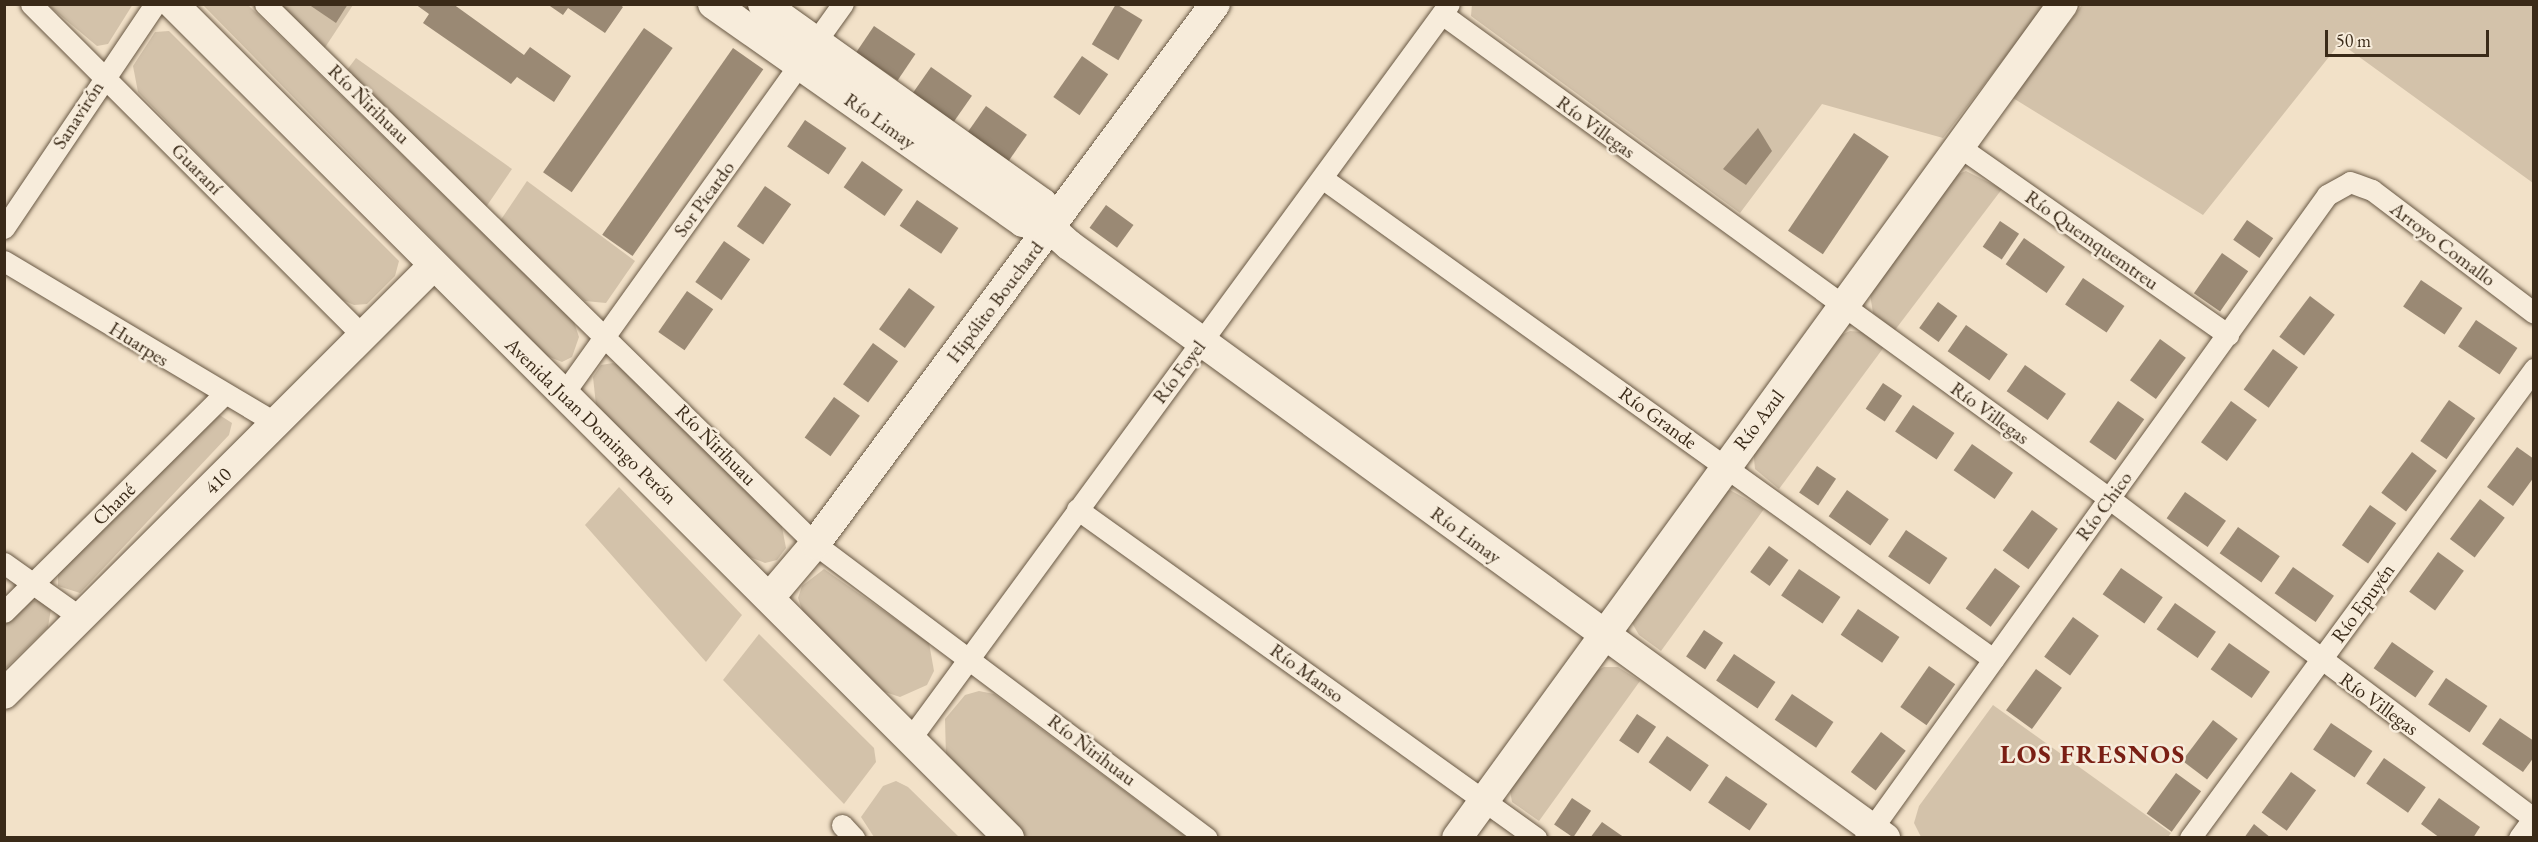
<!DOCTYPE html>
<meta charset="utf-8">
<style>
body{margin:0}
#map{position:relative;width:2538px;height:842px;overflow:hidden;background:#f2e1c8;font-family:"EB Garamond",serif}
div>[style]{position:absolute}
.green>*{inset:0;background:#d3c2aa}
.building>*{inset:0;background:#9a8974;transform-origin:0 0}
.roads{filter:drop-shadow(0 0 2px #685844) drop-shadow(0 0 2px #685844)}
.street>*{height:21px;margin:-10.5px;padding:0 10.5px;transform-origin:10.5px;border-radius:10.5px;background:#f7ecdb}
.secondary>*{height:30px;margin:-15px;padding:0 15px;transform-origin:15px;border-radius:15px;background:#f7ecdb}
span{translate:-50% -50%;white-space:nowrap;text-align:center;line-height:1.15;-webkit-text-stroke:5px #f7ecdb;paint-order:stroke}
.street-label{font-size:20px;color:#3a2a18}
.district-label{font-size:26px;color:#7a1f14;font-weight:700;letter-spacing:1.5px}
.frame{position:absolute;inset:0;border:6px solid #3a2a18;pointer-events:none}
.scale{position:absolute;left:2325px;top:30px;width:164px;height:27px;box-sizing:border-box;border:3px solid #3a2a18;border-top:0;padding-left:8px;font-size:18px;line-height:21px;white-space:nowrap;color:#3a2a18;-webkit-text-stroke:4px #f7ecdb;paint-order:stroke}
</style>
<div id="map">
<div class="green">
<i style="clip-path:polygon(133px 4px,108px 44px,97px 46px,48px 5px)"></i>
<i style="clip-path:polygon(1472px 4px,2045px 5px,1943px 138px,1822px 104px,1740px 213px,1471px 16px)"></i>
<i style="clip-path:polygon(2301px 4px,2533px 6px,2533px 183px,2340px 43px,2203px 215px,2013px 98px,2082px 5px)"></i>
<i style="clip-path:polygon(203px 5px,248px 5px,574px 322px,579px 337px,572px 357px,562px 362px,547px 356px)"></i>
<i style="clip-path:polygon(278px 5px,353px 5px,324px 49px)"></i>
<i style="clip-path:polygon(169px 31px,399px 261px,395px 276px,367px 304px,354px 305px,338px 298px,138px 92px,133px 66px,155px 32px)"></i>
<i style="clip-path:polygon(356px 58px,512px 169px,486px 207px,347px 70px)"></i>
<i style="clip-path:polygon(1966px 171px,2002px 189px,1895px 330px,1873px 313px,1869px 288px,1956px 175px)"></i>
<i style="clip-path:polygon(527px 181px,635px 261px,606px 303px,585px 301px,500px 221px)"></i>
<i style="clip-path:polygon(1850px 331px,1862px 332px,1884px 347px,1779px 489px,1755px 469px,1753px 448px,1837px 337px)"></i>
<i style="clip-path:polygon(613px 363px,625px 368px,781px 522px,786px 548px,777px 560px,765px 563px,747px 556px,596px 405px,593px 377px,601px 365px)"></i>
<i style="clip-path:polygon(218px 414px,232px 423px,229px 435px,80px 593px,58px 586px,58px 574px,209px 418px)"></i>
<i style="clip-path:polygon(619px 487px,742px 615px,706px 662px,585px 525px)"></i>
<i style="clip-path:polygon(1730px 490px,1764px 509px,1661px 651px,1639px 635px,1632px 623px,1634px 611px,1719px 496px)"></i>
<i style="clip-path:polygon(824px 569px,929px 643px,934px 671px,927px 685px,900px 697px,879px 690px,804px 615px,798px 598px,802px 586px)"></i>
<i style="clip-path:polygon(42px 600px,51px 609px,48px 627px,5px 669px,5px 625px,30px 601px)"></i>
<i style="clip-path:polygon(759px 634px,874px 748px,876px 762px,844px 804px,723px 680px)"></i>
<i style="clip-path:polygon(1604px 667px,1618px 667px,1640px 681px,1539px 821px,1512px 802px,1509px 785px,1592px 673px)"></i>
<i style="clip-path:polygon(979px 691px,994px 694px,1186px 837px,1027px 837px,946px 757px,945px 719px,965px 695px)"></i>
<i style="clip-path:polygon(1993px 705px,2171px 833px,2168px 837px,1921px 837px,1914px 823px,1919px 806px)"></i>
<i style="clip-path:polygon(896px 781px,908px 787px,959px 837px,874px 837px,861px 817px,883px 786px)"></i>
</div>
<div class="building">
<i style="clip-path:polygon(308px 4px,348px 4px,336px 23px)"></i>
<i style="clip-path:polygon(415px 4px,453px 4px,524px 55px,530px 47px,571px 76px,554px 102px,517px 77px,511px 84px,423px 23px,429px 14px)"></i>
<i style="clip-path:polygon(547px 4px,619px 4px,623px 7px,605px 33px,568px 8px,563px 15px)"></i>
<i style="left:1116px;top:4px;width:31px;height:47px;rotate:31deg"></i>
<i style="left:874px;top:26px;width:50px;height:32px;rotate:34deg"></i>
<i style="left:644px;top:28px;width:35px;height:176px;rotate:35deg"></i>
<i style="left:733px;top:48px;width:37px;height:228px;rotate:35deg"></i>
<i style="left:1082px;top:56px;width:32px;height:50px;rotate:35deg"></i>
<i style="left:931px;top:67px;width:50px;height:32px;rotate:35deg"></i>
<i style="left:986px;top:106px;width:50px;height:32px;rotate:35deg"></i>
<i style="left:805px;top:120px;width:50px;height:32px;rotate:34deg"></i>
<i style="clip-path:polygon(1758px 128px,1772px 151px,1746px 185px,1723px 169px)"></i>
<i style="left:1854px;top:133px;width:42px;height:118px;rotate:34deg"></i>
<i style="left:862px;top:161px;width:50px;height:32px;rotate:35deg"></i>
<i style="left:765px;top:186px;width:32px;height:49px;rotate:35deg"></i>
<i style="left:917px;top:200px;width:50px;height:31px;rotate:34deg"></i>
<i style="left:1106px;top:205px;width:34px;height:28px;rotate:36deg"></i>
<i style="left:2247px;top:220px;width:32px;height:24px;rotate:35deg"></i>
<i style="left:2000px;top:221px;width:23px;height:31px;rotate:34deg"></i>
<i style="left:2024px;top:238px;width:50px;height:32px;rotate:35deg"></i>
<i style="left:724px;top:241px;width:32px;height:50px;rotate:35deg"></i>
<i style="left:2222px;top:253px;width:32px;height:49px;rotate:35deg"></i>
<i style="left:2083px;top:278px;width:50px;height:32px;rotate:34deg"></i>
<i style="left:2421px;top:280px;width:50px;height:32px;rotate:34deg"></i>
<i style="left:909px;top:288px;width:32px;height:51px;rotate:36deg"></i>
<i style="left:687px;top:291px;width:32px;height:50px;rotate:35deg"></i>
<i style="left:2310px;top:296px;width:31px;height:51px;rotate:37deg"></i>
<i style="left:1938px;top:302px;width:24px;height:32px;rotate:36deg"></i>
<i style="left:2476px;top:320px;width:50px;height:32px;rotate:34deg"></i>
<i style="left:1966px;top:325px;width:51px;height:32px;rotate:35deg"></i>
<i style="left:2160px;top:339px;width:32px;height:51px;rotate:36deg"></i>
<i style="left:873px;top:343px;width:31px;height:51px;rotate:36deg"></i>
<i style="left:2273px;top:349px;width:31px;height:50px;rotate:36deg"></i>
<i style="left:2025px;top:365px;width:50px;height:32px;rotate:35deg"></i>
<i style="left:1883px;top:383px;width:23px;height:31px;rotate:34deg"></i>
<i style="left:834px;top:397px;width:32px;height:50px;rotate:36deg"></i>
<i style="left:2449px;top:400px;width:32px;height:50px;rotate:35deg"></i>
<i style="left:2118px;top:401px;width:32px;height:50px;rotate:35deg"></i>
<i style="left:2231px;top:401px;width:32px;height:51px;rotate:36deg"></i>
<i style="left:1913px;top:405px;width:50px;height:32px;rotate:34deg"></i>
<i style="left:1972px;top:444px;width:50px;height:32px;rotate:35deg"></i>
<i style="clip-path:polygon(2517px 447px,2534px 459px,2534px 477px,2513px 506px,2487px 487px)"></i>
<i style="left:2412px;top:452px;width:31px;height:51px;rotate:37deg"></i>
<i style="left:1817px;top:466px;width:23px;height:32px;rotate:34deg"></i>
<i style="left:1847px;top:490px;width:51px;height:32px;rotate:35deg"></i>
<i style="left:2185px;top:492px;width:50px;height:32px;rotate:35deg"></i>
<i style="left:2480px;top:499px;width:31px;height:50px;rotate:37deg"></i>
<i style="left:2370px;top:505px;width:32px;height:49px;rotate:35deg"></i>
<i style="left:2032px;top:510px;width:32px;height:50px;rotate:36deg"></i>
<i style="left:2238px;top:527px;width:51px;height:32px;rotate:35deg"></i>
<i style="left:1906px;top:530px;width:50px;height:32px;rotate:34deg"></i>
<i style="left:1769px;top:546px;width:24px;height:32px;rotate:36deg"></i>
<i style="left:2438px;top:552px;width:32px;height:49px;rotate:36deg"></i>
<i style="left:2293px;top:567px;width:50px;height:32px;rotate:35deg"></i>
<i style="left:1995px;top:568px;width:31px;height:50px;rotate:36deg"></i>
<i style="left:2121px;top:568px;width:51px;height:32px;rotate:35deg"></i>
<i style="left:1799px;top:569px;width:50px;height:32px;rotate:34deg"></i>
<i style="left:2175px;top:603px;width:50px;height:32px;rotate:35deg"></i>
<i style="left:1858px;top:609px;width:50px;height:31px;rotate:34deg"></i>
<i style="left:2073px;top:617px;width:32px;height:49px;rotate:36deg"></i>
<i style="left:1704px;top:630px;width:23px;height:32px;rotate:34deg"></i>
<i style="left:2392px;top:642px;width:51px;height:32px;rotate:35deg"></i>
<i style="left:2229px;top:643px;width:50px;height:32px;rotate:35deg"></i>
<i style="left:1734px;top:654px;width:50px;height:32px;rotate:34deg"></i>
<i style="left:1929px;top:666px;width:32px;height:50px;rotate:35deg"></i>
<i style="left:2036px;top:669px;width:32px;height:51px;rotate:36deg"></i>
<i style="left:2446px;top:678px;width:50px;height:32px;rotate:34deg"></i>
<i style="left:1792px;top:694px;width:50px;height:31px;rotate:34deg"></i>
<i style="left:1637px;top:714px;width:23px;height:32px;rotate:34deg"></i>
<i style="clip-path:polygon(2500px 718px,2534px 741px,2534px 757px,2523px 772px,2482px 744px)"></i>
<i style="left:2213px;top:720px;width:31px;height:51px;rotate:37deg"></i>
<i style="left:2331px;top:723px;width:50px;height:32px;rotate:34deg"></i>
<i style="left:1881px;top:732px;width:31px;height:50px;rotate:37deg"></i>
<i style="left:1667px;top:736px;width:51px;height:32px;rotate:35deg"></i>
<i style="left:2384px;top:758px;width:51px;height:31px;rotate:35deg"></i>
<i style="left:2291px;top:772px;width:31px;height:50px;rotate:36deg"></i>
<i style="left:2176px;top:773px;width:31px;height:50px;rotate:36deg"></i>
<i style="left:1726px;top:776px;width:50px;height:32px;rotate:34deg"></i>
<i style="left:1572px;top:798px;width:23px;height:32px;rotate:34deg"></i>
<i style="clip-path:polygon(2439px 798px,2480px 827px,2473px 838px,2440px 838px,2421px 824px)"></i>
<i style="clip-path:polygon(1602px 822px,1625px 838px,1590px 838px)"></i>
<i style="clip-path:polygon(2254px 824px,2271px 838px,2244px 838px)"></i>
</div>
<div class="roads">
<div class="street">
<i style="left:31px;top:4px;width:468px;rotate:45deg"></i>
<i style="left:265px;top:4px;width:771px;rotate:44.47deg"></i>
<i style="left:815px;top:544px;width:490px;rotate:36.9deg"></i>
<i style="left:1442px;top:14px;width:825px;rotate:35.98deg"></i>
<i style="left:2110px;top:499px;width:530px;rotate:37.02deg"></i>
<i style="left:1957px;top:145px;width:331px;rotate:35deg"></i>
<i style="left:1322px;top:178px;width:826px;rotate:35.63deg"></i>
<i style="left:4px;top:228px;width:270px;rotate:-56deg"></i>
<i style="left:4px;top:261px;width:317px;rotate:30.8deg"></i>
<i style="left:564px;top:393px;width:479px;rotate:-54.4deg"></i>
<i style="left:1077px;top:509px;width:565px;rotate:35.63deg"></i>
<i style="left:4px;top:563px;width:95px;rotate:35.5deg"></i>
<i style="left:4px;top:612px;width:307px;rotate:-44.7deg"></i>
<i style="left:910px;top:739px;width:911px;rotate:-53.75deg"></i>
<i style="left:842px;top:825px;width:18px;rotate:47deg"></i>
<i style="left:1865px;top:838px;width:792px;rotate:-54.3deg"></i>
<i style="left:2327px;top:195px;width:26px;rotate:-29deg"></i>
<i style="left:2350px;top:182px;width:23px;rotate:20deg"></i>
<i style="left:2372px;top:190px;width:203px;rotate:37.2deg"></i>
<i style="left:2190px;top:838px;width:582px;rotate:-53.74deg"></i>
<i style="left:2519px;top:838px;width:26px;rotate:-54deg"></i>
</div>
<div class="secondary">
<i style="left:173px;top:4px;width:1181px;rotate:44.93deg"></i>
<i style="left:713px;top:4px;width:379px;rotate:35.1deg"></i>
<i style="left:1023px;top:222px;width:28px;rotate:13deg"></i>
<i style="left:763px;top:4px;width:343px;rotate:35.5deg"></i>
<i style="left:1042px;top:203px;width:26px;rotate:72deg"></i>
<i style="left:1050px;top:228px;width:25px;rotate:42deg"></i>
<i style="left:1069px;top:245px;width:1009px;rotate:36.01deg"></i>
<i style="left:770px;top:597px;width:70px;rotate:-49.7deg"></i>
<i style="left:815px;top:544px;width:672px;rotate:-53.47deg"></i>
<i style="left:4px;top:694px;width:605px;rotate:-44.93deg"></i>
<i style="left:1457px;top:838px;width:1031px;rotate:-54deg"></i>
</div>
</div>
<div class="street-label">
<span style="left:369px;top:104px;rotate:44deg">Río Ñirihuau</span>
<span style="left:78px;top:115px;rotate:-57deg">Sanavirón</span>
<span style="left:880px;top:121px;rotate:35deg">Río Limay</span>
<span style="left:1596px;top:127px;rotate:36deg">Río Villegas</span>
<span style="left:197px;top:169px;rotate:45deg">Guaraní</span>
<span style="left:704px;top:199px;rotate:-54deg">Sor Picardo</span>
<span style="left:2092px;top:240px;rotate:35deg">Río Quemquemtreu</span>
<span style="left:2443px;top:244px;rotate:37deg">Arroyo Comallo</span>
<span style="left:995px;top:302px;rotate:-53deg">Hipólito Bouchard</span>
<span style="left:139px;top:344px;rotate:32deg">Huarpes</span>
<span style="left:1179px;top:372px;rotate:-53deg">Río Foyel</span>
<span style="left:1990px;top:413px;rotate:36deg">Río Villegas</span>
<span style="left:1658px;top:418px;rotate:36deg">Río Grande</span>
<span style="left:1759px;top:420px;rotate:-53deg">Río Azul</span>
<span style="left:591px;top:421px;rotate:44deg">Avenida Juan Domingo Perón</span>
<span style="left:716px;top:445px;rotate:45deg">Río Ñirihuau</span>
<span style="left:218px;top:481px;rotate:-45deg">410</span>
<span style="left:114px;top:504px;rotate:-45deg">Chané</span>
<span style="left:2104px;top:506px;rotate:-54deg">Río Chico</span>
<span style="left:1466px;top:535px;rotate:36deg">Río Limay</span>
<span style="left:2363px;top:603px;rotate:-54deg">Río Epuyén</span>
<span style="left:1307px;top:673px;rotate:36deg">Río Manso</span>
<span style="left:2379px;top:704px;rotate:36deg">Río Villegas</span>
<span style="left:1092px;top:750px;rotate:37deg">Río Ñirihuau</span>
</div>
<div class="district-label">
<span style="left:2093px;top:755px">LOS FRESNOS</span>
</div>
<div class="frame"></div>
<div class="scale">50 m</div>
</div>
